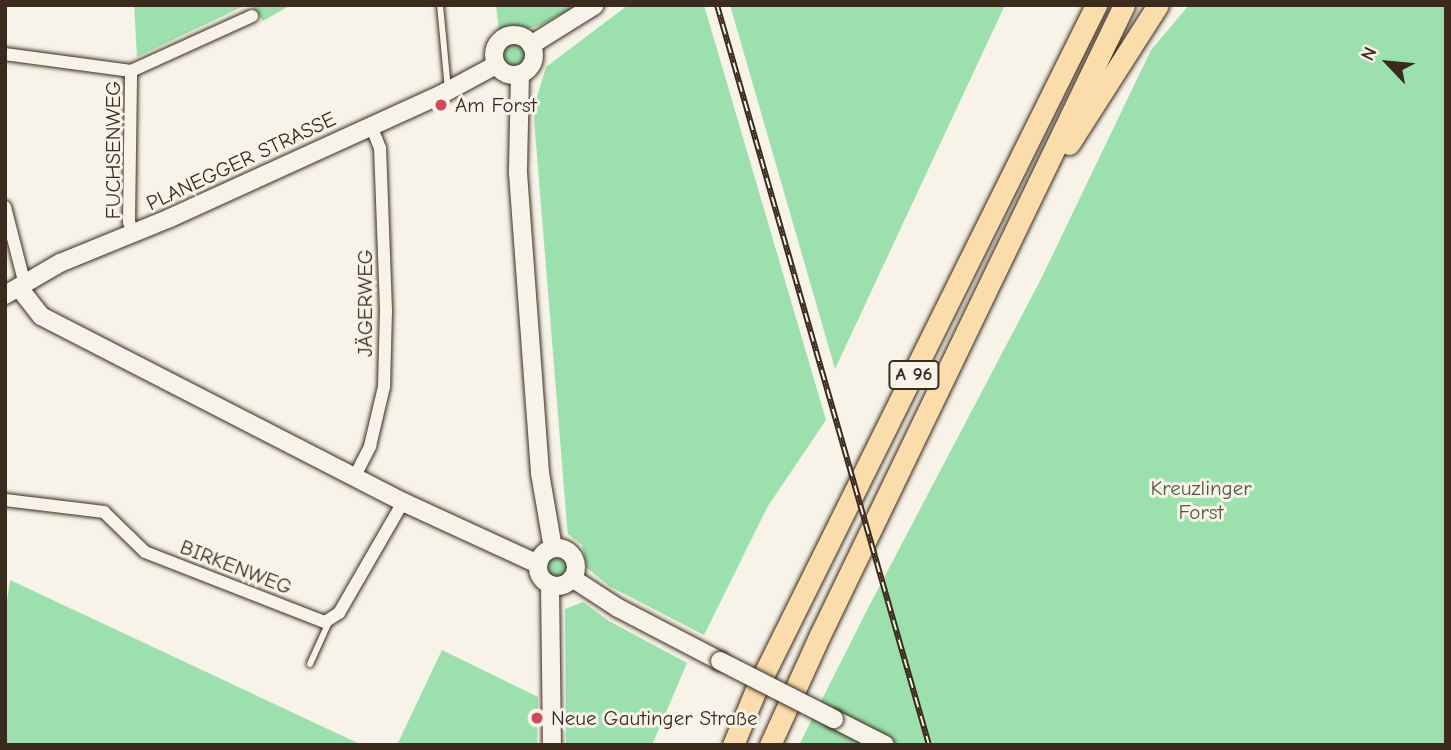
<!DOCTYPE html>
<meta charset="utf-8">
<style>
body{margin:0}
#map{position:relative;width:1451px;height:750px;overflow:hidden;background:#f7f3e8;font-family:"Comic Neue",sans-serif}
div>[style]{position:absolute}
.green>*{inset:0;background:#9ce1ad}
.round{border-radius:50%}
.roads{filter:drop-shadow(0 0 2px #3b2a1e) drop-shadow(0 0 2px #3b2a1e)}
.lane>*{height:6px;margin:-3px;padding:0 3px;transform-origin:3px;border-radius:3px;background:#f7f3e8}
.street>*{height:12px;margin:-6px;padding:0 6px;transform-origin:6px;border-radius:6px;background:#f7f3e8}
.secondary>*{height:18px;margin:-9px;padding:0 9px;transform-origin:9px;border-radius:9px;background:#f7f3e8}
.secondary>.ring{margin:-9px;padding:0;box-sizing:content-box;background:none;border:18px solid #f7f3e8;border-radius:50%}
.highway>*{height:21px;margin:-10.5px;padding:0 10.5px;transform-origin:10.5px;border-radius:10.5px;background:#faddab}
.rail>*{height:6px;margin-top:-3px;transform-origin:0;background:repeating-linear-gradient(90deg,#f7f3e8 0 10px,#3b2a1e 0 20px);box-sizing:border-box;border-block:2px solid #3b2a1e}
.bridges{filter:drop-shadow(0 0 2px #3b2a1e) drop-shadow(0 0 2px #3b2a1e)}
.secondary-bridge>*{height:18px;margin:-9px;padding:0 9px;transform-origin:9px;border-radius:9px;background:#f7f3e8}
.dots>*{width:19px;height:19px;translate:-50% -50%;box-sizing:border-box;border:4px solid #f7f3e8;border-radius:50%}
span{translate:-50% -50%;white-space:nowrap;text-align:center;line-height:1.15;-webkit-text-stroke:6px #f7f3e8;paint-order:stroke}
.shield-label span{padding:2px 5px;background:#f7f3e8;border:2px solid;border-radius:5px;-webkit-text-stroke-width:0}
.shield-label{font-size:19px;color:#3b2a1e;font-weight:700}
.poi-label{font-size:21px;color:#3b2a1e}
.left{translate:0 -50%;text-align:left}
.street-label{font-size:21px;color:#3b2a1e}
.park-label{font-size:21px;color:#535842}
.frame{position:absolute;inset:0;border:7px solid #3b2a1e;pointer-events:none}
.north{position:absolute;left:1353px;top:28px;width:70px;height:70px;-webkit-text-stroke:5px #f7f3e8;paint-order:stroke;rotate:296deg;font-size:19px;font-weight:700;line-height:28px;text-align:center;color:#3b2a1e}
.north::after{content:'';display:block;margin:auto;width:24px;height:32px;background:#3b2a1e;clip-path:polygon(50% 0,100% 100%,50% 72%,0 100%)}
</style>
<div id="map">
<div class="green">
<i style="clip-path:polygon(134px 5px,246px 5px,137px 57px)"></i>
<i style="clip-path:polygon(251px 5px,291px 5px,263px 21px)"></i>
<i style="clip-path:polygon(496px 5px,578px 5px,541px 25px,527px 29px,510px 27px,499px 31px)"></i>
<i style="clip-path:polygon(628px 5px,704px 5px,826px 420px,768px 506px,704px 635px,609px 586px,587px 568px,582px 545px,568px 534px,567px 526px,534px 119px,536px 100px,546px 67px)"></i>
<i style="clip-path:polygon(730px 5px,1005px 5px,835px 369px)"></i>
<i style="clip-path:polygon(1189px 5px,1446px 5px,1446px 745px,799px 745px,866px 612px,1041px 279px,1151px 50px)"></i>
<i class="round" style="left:501px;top:42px;width:26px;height:26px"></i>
<i class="round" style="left:545px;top:555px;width:24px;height:24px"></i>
<i style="clip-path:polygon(10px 580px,362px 745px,5px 745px,5px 614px)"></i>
<i style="clip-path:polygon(583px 602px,609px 621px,687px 663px,652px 745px,566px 745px,565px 609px)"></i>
<i style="clip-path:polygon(442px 650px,538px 697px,537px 745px,397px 745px)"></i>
</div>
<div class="roads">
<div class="lane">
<i style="left:440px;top:5px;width:85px;rotate:84.6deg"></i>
<i style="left:310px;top:664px;width:46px;rotate:-65.7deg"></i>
</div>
<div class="street">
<i style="left:5px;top:54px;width:127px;rotate:7.7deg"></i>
<i style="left:5px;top:207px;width:81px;rotate:75.6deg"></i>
<i style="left:135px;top:234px;width:13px;rotate:-117deg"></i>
<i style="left:129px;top:222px;width:151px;rotate:-89.2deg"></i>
<i style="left:131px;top:71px;width:133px;rotate:-24.4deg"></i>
<i style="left:355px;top:476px;width:34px;rotate:-63deg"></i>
<i style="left:370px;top:446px;width:61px;rotate:-76.7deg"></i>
<i style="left:384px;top:387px;width:77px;rotate:-88.5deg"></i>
<i style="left:386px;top:310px;width:162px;rotate:-92.1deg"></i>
<i style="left:380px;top:148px;width:24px;rotate:-112deg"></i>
<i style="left:5px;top:500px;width:100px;rotate:6.9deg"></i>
<i style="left:104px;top:512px;width:57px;rotate:44.3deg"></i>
<i style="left:145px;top:552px;width:193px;rotate:21.3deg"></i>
<i style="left:325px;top:622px;width:17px;rotate:-33deg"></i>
<i style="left:339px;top:613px;width:128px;rotate:-60deg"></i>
</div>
<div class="secondary">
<i class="ring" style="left:494px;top:35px;width:22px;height:22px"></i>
<i style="left:531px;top:45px;width:75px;rotate:-32deg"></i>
<i style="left:520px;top:74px;width:99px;rotate:91.2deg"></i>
<i style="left:518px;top:173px;width:301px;rotate:85.8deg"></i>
<i style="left:540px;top:473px;width:76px;rotate:80.2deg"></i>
<i style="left:20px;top:289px;width:34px;rotate:52deg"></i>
<i style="left:41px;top:316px;width:407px;rotate:27.2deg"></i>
<i style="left:403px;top:502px;width:149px;rotate:24.7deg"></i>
<i style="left:5px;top:295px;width:64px;rotate:-30.2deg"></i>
<i style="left:60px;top:263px;width:119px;rotate:-22.2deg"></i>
<i style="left:170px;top:218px;width:299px;rotate:-24.5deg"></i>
<i style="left:442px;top:94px;width:61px;rotate:-28.2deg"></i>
<i class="ring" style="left:538px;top:548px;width:20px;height:20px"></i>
<i style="left:572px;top:578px;width:55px;rotate:33.1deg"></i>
<i style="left:618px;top:608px;width:115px;rotate:27.5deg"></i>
<i style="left:550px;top:585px;width:160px;rotate:89.3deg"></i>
<i style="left:834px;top:719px;width:57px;rotate:27deg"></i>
</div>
<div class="highway">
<i style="left:1069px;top:144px;width:165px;rotate:-57.4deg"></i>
<i style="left:733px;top:745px;width:57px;rotate:-67.5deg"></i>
<i style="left:755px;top:692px;width:767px;rotate:-63.6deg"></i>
<i style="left:770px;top:745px;width:121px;rotate:-65.6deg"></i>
<i style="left:820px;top:635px;width:700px;rotate:-64.24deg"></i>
</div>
</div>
<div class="rail">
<i style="left:717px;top:5px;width:770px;rotate:74.01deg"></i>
</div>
<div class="bridges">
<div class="secondary-bridge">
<i style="left:720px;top:661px;width:128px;rotate:27deg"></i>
</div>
</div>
<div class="dots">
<i style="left:441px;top:105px;background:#d1495b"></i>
<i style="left:537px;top:718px;background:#d1495b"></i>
</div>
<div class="shield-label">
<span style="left:914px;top:375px">A 96</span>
</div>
<div class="poi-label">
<span class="left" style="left:455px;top:105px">Am Forst</span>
<span class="left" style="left:551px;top:718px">Neue Gautinger Straße</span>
</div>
<div class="street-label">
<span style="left:113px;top:150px;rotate:-90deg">FUCHSENWEG</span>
<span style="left:241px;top:161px;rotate:-25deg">PLANEGGER STRASSE</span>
<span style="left:365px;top:303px;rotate:-90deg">JÄGERWEG</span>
<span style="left:236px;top:567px;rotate:21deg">BIRKENWEG</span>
</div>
<div class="park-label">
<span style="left:1201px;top:500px">Kreuzlinger<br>Forst</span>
</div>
<div class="frame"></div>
<div class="north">N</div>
</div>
